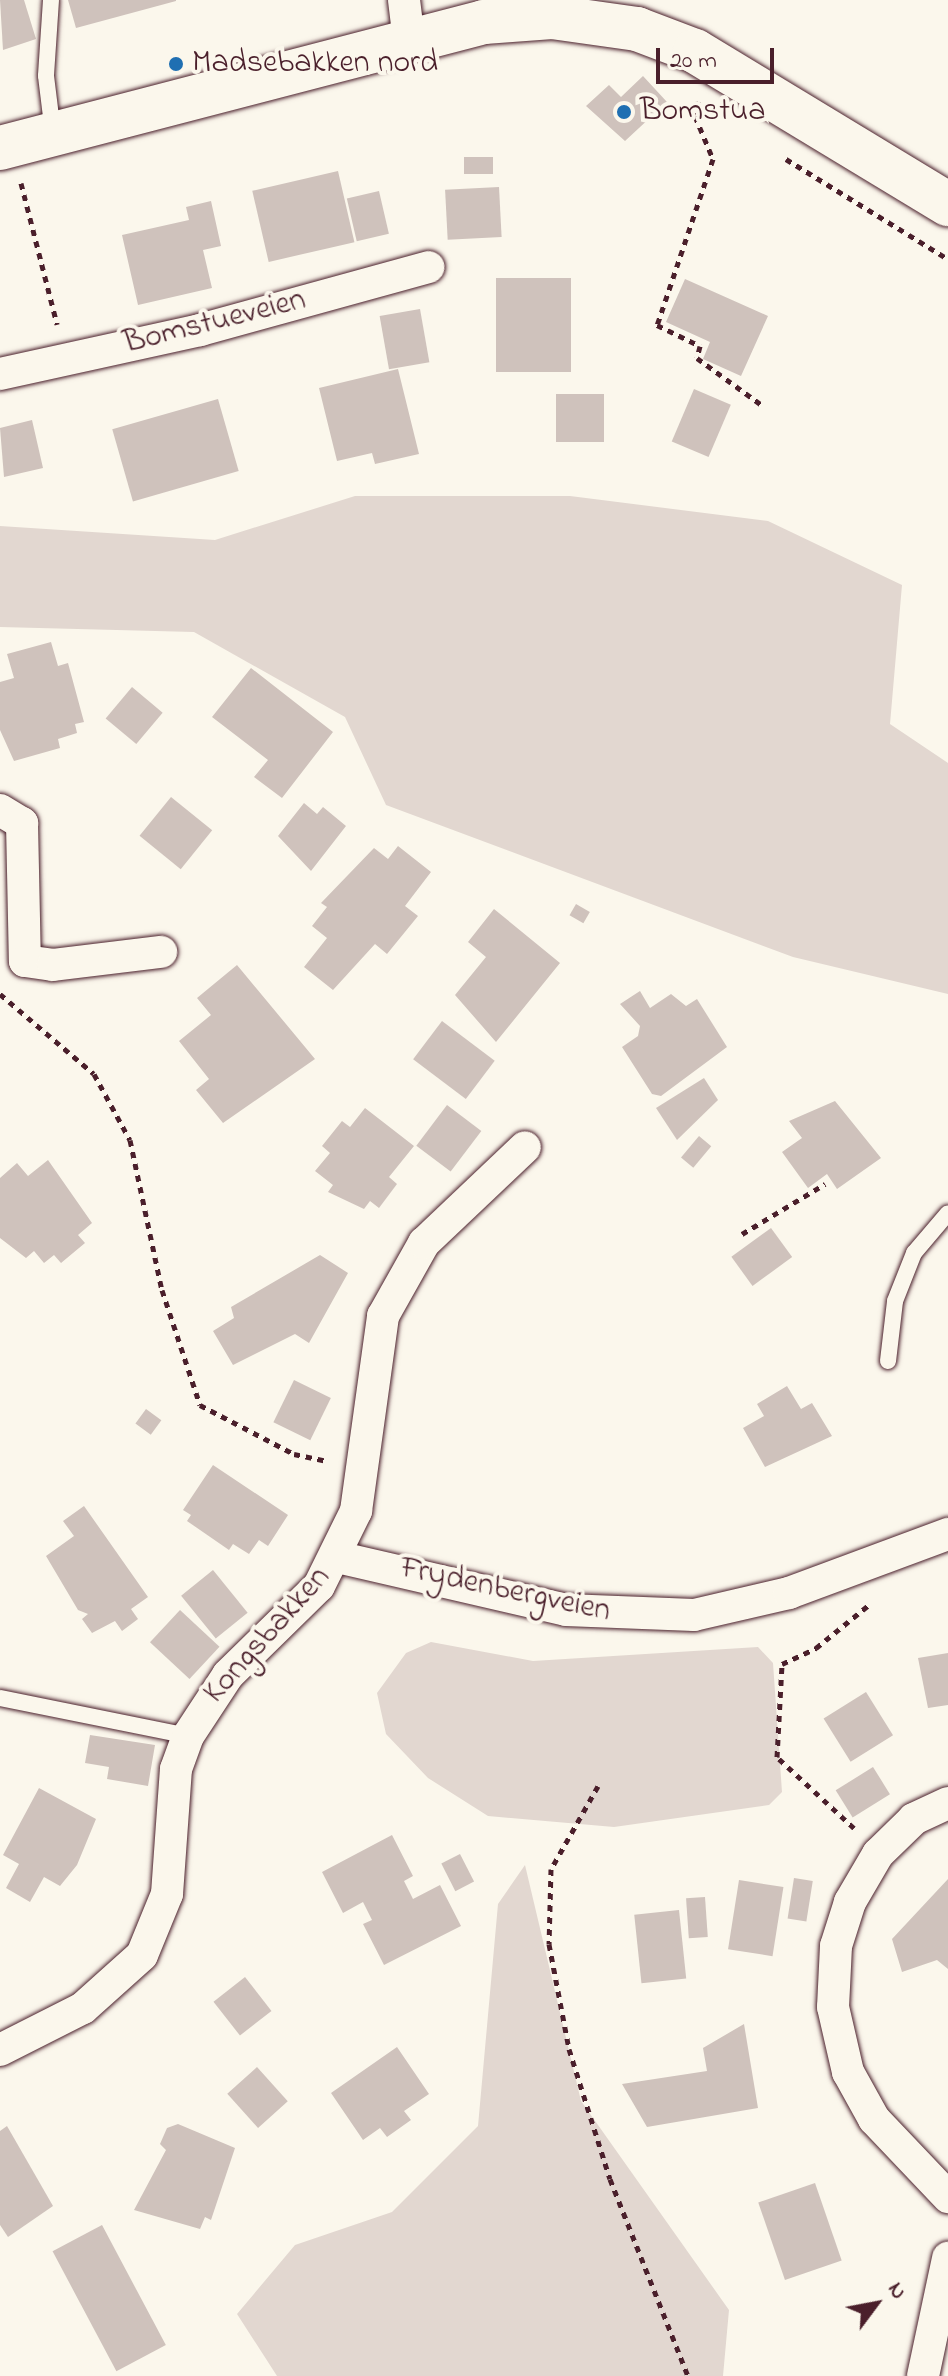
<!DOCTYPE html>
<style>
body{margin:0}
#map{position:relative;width:948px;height:2376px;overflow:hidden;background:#fbf7ec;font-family:"Indie Flower",sans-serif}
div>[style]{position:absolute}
.green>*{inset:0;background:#e2d7d0}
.building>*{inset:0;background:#cfc2bc;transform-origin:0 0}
.path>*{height:5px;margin-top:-2.5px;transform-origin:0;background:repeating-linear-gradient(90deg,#4a1f2b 0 6px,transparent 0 12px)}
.roads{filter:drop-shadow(0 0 2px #4a1f2b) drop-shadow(0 0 2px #4a1f2b)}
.lane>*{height:16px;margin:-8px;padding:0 8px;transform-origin:8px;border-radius:8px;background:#fbf7ec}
.street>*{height:32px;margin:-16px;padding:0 16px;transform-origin:16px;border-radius:16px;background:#fbf7ec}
.secondary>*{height:44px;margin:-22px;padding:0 22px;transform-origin:22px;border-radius:22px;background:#fbf7ec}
.dots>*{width:22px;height:22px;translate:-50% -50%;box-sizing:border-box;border:4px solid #fbf7ec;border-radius:50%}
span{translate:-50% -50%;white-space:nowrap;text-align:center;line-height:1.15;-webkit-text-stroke:8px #fbf7ec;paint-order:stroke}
.poi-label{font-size:32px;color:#4a1f2b}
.left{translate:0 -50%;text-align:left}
.street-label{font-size:32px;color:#4a1f2b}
.north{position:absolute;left:836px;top:2264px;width:80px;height:80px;-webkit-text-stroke:6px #fbf7ec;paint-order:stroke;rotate:58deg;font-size:22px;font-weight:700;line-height:32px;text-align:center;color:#4a1f2b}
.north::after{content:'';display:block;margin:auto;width:28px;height:36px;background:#4a1f2b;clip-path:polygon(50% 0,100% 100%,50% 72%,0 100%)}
.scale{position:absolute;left:656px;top:48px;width:118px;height:36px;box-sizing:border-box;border:4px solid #4a1f2b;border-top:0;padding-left:10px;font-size:24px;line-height:28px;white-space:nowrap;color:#4a1f2b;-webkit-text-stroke:6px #fbf7ec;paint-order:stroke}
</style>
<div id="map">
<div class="green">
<i style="clip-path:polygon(355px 496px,570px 496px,768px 521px,902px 585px,890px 724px,948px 763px,948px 994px,793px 957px,386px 805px,345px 717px,194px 632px,0 627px,0 526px,215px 540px)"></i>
<i style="clip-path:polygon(431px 1642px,533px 1661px,758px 1647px,773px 1663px,782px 1792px,769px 1805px,614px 1827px,488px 1816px,428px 1778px,386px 1734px,377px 1693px,406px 1653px)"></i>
<i style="clip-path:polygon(525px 1865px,581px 2101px,729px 2310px,723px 2376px,277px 2376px,237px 2314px,295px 2245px,392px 2212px,478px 2126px,498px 1904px)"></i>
</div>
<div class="building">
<i style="clip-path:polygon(0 0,24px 0,36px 39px,3px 50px)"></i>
<i style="clip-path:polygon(68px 0,176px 0,176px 1px,76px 28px)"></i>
<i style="clip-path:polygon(643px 76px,667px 102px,625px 141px,586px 106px,609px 85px,621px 97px)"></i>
<i style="left:464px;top:157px;width:29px;height:17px"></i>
<i style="left:338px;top:171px;width:73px;height:88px;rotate:77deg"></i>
<i style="left:499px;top:187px;width:50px;height:54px;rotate:87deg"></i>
<i style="left:379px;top:191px;width:44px;height:33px;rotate:77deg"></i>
<i style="clip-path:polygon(211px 201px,221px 246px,203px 250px,212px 288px,138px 305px,122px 235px,189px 220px,186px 207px)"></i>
<i style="left:496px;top:278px;width:75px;height:94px"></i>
<i style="clip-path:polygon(685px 279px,768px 316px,741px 376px,703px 359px,710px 342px,666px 322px)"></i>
<i style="left:420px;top:309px;width:54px;height:41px;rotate:80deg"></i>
<i style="clip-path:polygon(398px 369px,419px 454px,375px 464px,372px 453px,337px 461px,319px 388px)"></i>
<i style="left:694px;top:389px;width:40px;height:57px;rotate:23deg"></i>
<i style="left:556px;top:394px;width:48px;height:48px"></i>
<i style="left:218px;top:399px;width:75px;height:110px;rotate:74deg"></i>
<i style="clip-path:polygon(32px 420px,43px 468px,4px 477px,0 428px)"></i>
<i style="clip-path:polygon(51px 642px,58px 666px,68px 663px,84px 722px,75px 724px,77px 733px,58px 739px,60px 748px,14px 761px,0 730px,0 682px,14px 678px,7px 654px)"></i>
<i style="clip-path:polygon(251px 668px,333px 732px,282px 798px,254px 777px,268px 760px,212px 717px)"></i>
<i style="left:132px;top:687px;width:40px;height:41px;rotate:40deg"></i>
<i style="left:171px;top:797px;width:53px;height:50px;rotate:39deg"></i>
<i style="clip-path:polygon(304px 803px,317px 814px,323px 807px,346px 826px,311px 871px,278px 836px)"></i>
<i style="clip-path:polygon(398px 846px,431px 872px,405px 906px,418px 916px,387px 954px,375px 944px,333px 990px,304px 967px,327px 938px,312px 926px,327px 907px,321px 903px,374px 848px,388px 859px)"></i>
<i style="left:576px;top:904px;width:16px;height:13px;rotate:30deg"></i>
<i style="clip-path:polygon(494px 909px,560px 963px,496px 1042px,455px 995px,486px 957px,468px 942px)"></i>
<i style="clip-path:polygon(237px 965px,315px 1059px,223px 1123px,196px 1090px,209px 1079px,179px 1041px,211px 1015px,197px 998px)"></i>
<i style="clip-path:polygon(640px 991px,650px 1008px,671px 994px,686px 1006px,697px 999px,727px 1047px,661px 1096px,652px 1094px,622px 1047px,638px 1036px,640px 1026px,620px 1004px)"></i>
<i style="left:442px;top:1021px;width:66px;height:48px;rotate:37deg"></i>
<i style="clip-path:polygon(704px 1078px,718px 1100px,677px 1140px,656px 1108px)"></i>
<i style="clip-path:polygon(835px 1101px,881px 1158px,837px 1189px,827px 1174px,808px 1188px,782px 1152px,802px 1138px,789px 1121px)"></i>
<i style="left:447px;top:1105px;width:43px;height:51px;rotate:37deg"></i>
<i style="clip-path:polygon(365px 1108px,414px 1146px,389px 1177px,397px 1184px,379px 1208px,370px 1201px,364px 1209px,328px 1192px,333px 1185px,315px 1171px,330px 1153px,322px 1146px,342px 1121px,350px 1127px)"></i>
<i style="left:699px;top:1136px;width:16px;height:28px;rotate:40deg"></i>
<i style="clip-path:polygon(48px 1160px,92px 1223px,78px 1235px,85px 1243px,61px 1263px,54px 1255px,44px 1263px,34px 1251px,26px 1258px,0 1238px,0 1178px,17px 1163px,28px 1176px)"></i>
<i style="left:771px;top:1228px;width:36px;height:49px;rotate:54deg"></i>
<i style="clip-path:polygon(320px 1255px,348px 1273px,309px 1343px,295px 1334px,233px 1365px,213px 1331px,234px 1318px,231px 1307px)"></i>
<i style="left:294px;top:1380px;width:41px;height:47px;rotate:26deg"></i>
<i style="clip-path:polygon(787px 1386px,801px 1409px,812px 1403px,832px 1436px,765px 1467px,743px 1428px,764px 1416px,757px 1404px)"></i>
<i style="left:146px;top:1409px;width:19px;height:18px;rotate:36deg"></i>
<i style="clip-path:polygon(213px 1465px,288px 1515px,268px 1546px,259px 1540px,249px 1554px,233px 1544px,229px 1550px,187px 1521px,191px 1515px,183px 1510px)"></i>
<i style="clip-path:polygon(84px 1506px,148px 1597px,131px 1609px,138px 1619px,122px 1631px,115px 1621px,92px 1633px,82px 1619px,88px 1614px,78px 1610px,46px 1556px,74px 1536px,63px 1521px)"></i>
<i style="left:213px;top:1570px;width:55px;height:41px;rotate:51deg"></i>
<i style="left:180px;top:1610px;width:54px;height:44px;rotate:43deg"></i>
<i style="clip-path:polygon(948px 1653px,948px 1705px,928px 1708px,918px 1658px)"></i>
<i style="left:866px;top:1692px;width:51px;height:50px;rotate:58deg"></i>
<i style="clip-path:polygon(90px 1735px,155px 1745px,148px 1786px,107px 1779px,109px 1767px,85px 1763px)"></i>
<i style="left:873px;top:1767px;width:32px;height:44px;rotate:58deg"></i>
<i style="clip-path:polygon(39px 1788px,96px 1819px,77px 1865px,60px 1886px,44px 1877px,30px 1902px,6px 1888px,19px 1864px,3px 1855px)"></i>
<i style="clip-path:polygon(392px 1835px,413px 1876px,404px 1881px,413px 1899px,440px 1885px,461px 1926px,384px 1965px,363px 1924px,372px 1920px,363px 1902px,343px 1913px,322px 1872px)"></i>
<i style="left:460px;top:1854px;width:31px;height:21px;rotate:63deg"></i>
<i style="left:794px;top:1878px;width:19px;height:41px;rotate:9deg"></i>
<i style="clip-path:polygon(948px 1879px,948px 1969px,937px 1960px,902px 1972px,892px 1939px)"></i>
<i style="left:739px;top:1880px;width:45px;height:70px;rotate:9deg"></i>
<i style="left:705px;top:1897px;width:40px;height:19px;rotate:86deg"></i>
<i style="left:679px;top:1910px;width:69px;height:45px;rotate:84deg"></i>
<i style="left:245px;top:1977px;width:43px;height:40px;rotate:52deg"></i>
<i style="clip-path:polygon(744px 2024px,758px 2108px,647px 2127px,622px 2084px,707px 2071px,703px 2048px)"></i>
<i style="clip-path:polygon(397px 2047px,429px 2094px,404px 2111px,411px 2120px,387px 2137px,380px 2128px,363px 2140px,331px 2093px)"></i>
<i style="left:257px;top:2067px;width:46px;height:40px;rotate:48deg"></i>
<i style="clip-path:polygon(178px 2124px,235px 2148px,211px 2220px,205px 2217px,200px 2229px,134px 2210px,166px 2150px,160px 2144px,167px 2128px)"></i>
<i style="clip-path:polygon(7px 2126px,53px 2206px,8px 2237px,0 2225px,0 2131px)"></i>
<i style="left:815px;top:2183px;width:82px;height:60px;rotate:71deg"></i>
<i style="left:102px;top:2225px;width:136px;height:56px;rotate:62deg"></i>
</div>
<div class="path">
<i style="left:698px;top:101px;width:15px;rotate:101deg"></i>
<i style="left:695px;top:116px;width:47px;rotate:67.3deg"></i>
<i style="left:713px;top:159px;width:175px;rotate:108.6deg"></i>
<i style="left:657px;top:325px;width:48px;rotate:26deg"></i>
<i style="left:700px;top:346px;width:12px;rotate:104deg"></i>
<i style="left:697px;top:358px;width:82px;rotate:36deg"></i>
<i style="left:786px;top:159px;width:190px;rotate:31.7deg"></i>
<i style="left:21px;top:183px;width:146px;rotate:75.7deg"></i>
<i style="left:0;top:994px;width:123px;rotate:40.4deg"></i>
<i style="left:94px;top:1074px;width:75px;rotate:61.4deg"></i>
<i style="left:130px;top:1140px;width:153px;rotate:78deg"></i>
<i style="left:162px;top:1290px;width:121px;rotate:71.7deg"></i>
<i style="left:200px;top:1405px;width:106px;rotate:27.5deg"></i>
<i style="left:294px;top:1454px;width:34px;rotate:12deg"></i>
<i style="left:742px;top:1234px;width:97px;rotate:-31.1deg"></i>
<i style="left:598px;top:1786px;width:95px;rotate:119.5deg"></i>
<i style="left:551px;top:1869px;width:75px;rotate:91.5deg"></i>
<i style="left:549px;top:1944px;width:107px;rotate:79.2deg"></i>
<i style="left:569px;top:2049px;width:136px;rotate:72.5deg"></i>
<i style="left:610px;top:2179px;width:212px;rotate:68.4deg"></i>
<i style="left:854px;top:1828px;width:105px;rotate:-137.3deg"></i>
<i style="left:777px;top:1757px;width:93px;rotate:-86.9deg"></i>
<i style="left:782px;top:1664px;width:38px;rotate:-25deg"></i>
<i style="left:816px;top:1648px;width:70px;rotate:-39.2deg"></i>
</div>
<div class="roads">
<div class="lane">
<i style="left:51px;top:0;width:76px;rotate:93.8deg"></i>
<i style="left:46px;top:76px;width:57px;rotate:83deg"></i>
<i style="left:888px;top:1361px;width:60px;rotate:-83.3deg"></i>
<i style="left:895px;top:1301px;width:52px;rotate:-68.4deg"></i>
<i style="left:914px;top:1253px;width:52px;rotate:-49.6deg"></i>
<i style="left:0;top:1698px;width:192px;rotate:11.4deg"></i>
</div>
<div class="street">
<i style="left:404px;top:0;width:41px;rotate:83deg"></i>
<i style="left:0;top:374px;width:205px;rotate:-12.4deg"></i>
<i style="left:200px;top:330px;width:237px;rotate:-15.4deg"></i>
<i style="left:0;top:810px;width:26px;rotate:31deg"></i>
<i style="left:22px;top:823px;width:138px;rotate:88.8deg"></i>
<i style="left:25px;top:961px;width:28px;rotate:8deg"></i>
<i style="left:53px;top:965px;width:109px;rotate:-6.9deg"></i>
<i style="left:337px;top:1557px;width:235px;rotate:13deg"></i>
<i style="left:566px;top:1610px;width:128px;rotate:2.2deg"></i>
<i style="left:694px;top:1615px;width:98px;rotate:-13deg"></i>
<i style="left:789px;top:1593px;width:170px;rotate:-20.4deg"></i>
<i style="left:948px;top:1803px;width:38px;rotate:155deg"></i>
<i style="left:914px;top:1819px;width:50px;rotate:135.8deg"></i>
<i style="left:878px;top:1854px;width:56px;rotate:120.3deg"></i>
<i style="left:850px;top:1902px;width:46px;rotate:107.7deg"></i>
<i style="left:836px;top:1946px;width:61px;rotate:92.8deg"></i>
<i style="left:833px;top:2007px;width:67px;rotate:77deg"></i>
<i style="left:848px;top:2072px;width:54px;rotate:61deg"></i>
<i style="left:874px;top:2119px;width:108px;rotate:46.5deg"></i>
<i style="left:0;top:2050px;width:93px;rotate:-26.8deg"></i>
<i style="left:83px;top:2008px;width:79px;rotate:-41.9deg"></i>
<i style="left:142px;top:1955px;width:66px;rotate:-67.7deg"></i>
<i style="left:167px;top:1894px;width:125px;rotate:-85.9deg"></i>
<i style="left:176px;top:1769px;width:35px;rotate:-70deg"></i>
<i style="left:188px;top:1736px;width:73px;rotate:-56.7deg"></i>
<i style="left:228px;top:1675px;width:127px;rotate:-44.4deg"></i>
<i style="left:319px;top:1586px;width:84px;rotate:-63.7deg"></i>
<i style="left:356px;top:1511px;width:197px;rotate:-82.1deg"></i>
<i style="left:383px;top:1316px;width:84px;rotate:-60.7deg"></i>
<i style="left:424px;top:1243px;width:139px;rotate:-43.5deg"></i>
<i style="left:923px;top:2376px;width:121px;rotate:-78deg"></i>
</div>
<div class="secondary">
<i style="left:0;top:148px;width:500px;rotate:-14.59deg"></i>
<i style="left:484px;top:22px;width:68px;rotate:-4.2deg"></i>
<i style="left:552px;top:17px;width:86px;rotate:8deg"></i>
<i style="left:637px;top:29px;width:62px;rotate:20.8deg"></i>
<i style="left:695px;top:51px;width:296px;rotate:31.2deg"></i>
</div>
</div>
<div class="dots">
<i style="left:176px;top:64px;background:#1f6fb2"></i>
<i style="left:624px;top:112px;background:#1f6fb2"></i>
</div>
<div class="poi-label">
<span class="left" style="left:192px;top:64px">Madsebakken nord</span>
<span class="left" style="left:640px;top:112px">Bomstua</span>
</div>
<div class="street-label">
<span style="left:215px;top:323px;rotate:-14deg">Bomstueveien</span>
<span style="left:505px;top:1591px;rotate:12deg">Frydenbergveien</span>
<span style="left:268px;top:1636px;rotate:-48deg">Kongsbakken</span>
</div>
<div class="north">N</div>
<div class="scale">20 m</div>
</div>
